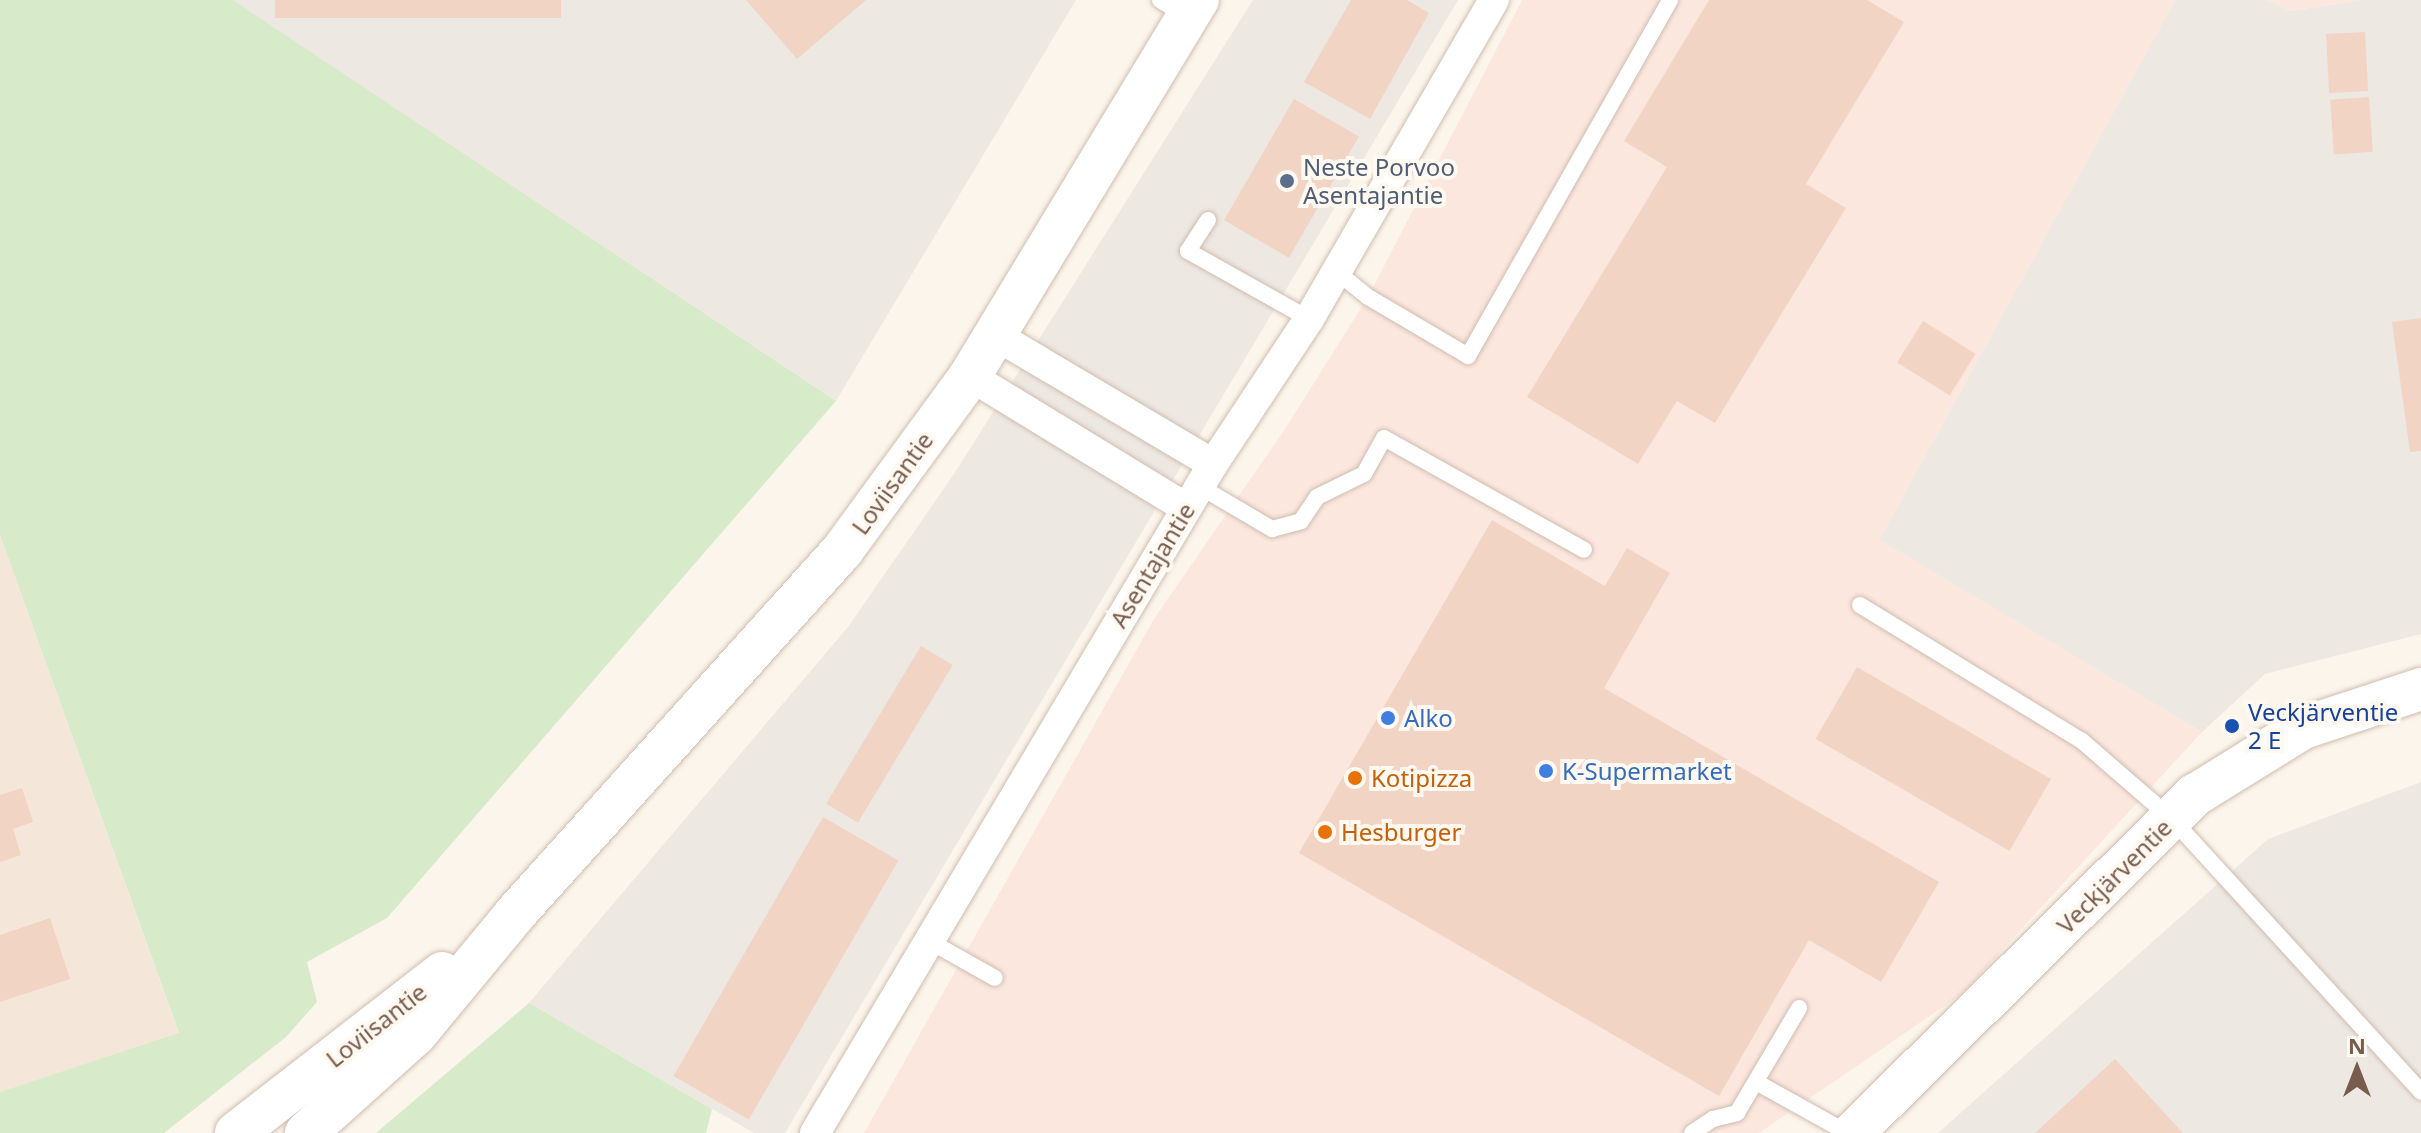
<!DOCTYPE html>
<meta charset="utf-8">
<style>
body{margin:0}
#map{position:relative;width:2421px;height:1133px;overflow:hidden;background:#fcf5eb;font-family:"Noto Sans",sans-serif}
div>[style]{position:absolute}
.residential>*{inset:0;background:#f4e7d9}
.commercial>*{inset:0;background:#fce7df}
.industrial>*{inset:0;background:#eee8e3}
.green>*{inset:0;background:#d7eac9}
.building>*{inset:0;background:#f1d4c3;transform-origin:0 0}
.roads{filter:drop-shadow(0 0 2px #cfbdb0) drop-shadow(0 0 2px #cfbdb0)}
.service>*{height:16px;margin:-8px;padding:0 8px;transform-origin:8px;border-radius:8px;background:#fff}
.minor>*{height:30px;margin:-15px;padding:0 15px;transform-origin:15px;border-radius:15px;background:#fff}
.secondary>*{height:42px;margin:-21px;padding:0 21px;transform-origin:21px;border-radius:21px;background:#fff}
.dots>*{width:22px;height:22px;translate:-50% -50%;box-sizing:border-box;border:4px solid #fff9f2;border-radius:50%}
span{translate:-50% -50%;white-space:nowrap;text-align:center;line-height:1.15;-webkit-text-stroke:8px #fff9f2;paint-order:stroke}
.service-label{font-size:24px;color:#4e5e75}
.left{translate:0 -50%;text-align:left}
.street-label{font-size:24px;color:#785c4e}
.transit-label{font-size:24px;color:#164399}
.shop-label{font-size:24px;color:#366cbe}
.food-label{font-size:24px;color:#c56008}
.north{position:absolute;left:2317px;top:1029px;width:80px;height:80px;-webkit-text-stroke:6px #fff9f2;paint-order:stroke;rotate:0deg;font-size:22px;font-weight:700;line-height:32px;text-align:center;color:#785c4e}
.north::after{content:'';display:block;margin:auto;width:28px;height:36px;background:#785c4e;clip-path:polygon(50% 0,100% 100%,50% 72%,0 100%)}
</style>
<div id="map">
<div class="residential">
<i style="clip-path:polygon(0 535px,179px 1034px,0 1092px)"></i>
</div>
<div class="commercial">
<i style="clip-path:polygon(1522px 0,2175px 0,1879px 540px,2202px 732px,1962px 994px,1759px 1133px,864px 1133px,1154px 619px,1285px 429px,1368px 297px)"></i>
<i style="clip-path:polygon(2267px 0,2363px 0,2288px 11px)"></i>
</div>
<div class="industrial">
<i style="clip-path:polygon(233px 0,1076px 0,836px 401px)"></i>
<i style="clip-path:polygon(1253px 0,1458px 0,785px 1133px,754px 1133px,529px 1003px,848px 627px,954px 474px)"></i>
<i style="clip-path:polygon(2175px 0,2267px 0,2289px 11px,2363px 0,2421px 0,2421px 634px,2265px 674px,2202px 732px,1879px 540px)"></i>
<i style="clip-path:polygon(2421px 782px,2421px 1133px,1938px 1133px,2268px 839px)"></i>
</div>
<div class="green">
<i style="clip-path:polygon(0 0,233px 0,836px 401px,387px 918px,307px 962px,317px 1002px,286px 1037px,164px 1133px,0 1133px,0 1092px,179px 1033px,0 535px)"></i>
<i style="clip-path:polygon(529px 1003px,712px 1109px,706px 1133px,376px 1133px)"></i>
</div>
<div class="building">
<i style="left:275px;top:0;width:286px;height:18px"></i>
<i style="clip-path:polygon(746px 0,866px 0,797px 59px)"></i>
<i style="clip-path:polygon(1351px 0,1407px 0,1429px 13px,1370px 119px,1304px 82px)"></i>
<i style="clip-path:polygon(1709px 0,1867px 0,1904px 22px,1806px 184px,1846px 208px,1715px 423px,1677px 401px,1638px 464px,1527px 397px,1667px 167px,1624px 141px)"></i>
<i style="left:2365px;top:32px;width:59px;height:39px;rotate:87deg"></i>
<i style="left:2369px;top:97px;width:55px;height:39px;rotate:86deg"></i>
<i style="left:1294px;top:99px;width:75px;height:140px;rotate:30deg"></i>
<i style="clip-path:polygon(2421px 318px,2421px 451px,2410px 452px,2392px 322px)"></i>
<i style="left:1923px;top:321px;width:62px;height:49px;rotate:32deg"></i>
<i style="clip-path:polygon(1492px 520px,1605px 586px,1627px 548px,1670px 573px,1604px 688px,1939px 882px,1881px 982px,1809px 940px,1719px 1096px,1299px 853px)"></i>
<i style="left:921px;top:646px;width:37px;height:184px;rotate:31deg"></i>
<i style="left:1857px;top:667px;width:224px;height:83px;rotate:30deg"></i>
<i style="clip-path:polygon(22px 788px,33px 822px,13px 829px,21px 855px,0 862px,0 795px)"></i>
<i style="left:823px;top:817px;width:87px;height:299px;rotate:30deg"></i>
<i style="clip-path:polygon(50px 918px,70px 979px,0 1002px,0 935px)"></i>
<i style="clip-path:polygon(2115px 1059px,2183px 1133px,2035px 1133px)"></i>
</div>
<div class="roads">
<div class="service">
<i style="left:1160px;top:0;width:31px;rotate:32deg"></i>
<i style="left:1208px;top:220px;width:37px;rotate:123deg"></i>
<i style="left:1188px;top:251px;width:139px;rotate:29.3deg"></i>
<i style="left:1336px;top:271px;width:41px;rotate:39.1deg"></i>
<i style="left:1368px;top:297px;width:116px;rotate:30.5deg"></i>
<i style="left:1468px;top:356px;width:409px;rotate:-60.4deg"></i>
<i style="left:1199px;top:486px;width:85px;rotate:30.5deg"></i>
<i style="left:1272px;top:529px;width:30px;rotate:-15deg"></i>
<i style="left:1301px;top:521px;width:29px;rotate:-56deg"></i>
<i style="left:1317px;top:497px;width:52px;rotate:-26.1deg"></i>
<i style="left:1364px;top:474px;width:41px;rotate:-60.9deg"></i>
<i style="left:1384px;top:438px;width:229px;rotate:29.2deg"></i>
<i style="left:1860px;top:605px;width:260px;rotate:31.5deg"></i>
<i style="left:2082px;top:741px;width:119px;rotate:40.9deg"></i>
<i style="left:2172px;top:819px;width:369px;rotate:47.6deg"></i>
<i style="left:931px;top:942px;width:73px;rotate:29.4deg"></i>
<i style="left:1756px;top:1082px;width:105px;rotate:29deg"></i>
<i style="left:1692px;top:1133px;width:25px;rotate:-34deg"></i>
<i style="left:1713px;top:1119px;width:25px;rotate:-14deg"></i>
<i style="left:1737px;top:1113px;width:122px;rotate:-59.4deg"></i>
</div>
<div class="minor">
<i style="left:995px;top:335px;width:253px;rotate:30.6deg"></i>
<i style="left:970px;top:376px;width:253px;rotate:31.4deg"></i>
<i style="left:815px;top:1133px;width:778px;rotate:-59.25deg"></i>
<i style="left:1213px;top:464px;width:174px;rotate:-56.5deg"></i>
<i style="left:1309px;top:319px;width:369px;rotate:-59.9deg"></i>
</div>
<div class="secondary">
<i style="left:236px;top:1133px;width:261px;rotate:-37.8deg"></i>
<i style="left:306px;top:1133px;width:147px;rotate:-42deg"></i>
<i style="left:415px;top:1035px;width:157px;rotate:-50.4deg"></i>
<i style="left:515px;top:914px;width:489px;rotate:-48deg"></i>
<i style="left:842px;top:551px;width:217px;rotate:-53.8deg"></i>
<i style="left:970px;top:376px;width:440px;rotate:-58.8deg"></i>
<i style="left:1853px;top:1133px;width:481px;rotate:-44.7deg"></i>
<i style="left:2195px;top:795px;width:127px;rotate:-31.8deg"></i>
<i style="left:2303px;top:728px;width:124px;rotate:-18.3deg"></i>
</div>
</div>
<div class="dots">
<i style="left:1287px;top:181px;background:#5c6f8a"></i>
<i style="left:1388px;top:718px;background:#3f7fe0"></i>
<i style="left:2232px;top:726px;background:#1a4fb4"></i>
<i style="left:1546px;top:771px;background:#3f7fe0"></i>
<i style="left:1355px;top:778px;background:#e8710a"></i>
<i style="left:1325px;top:832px;background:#e8710a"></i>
</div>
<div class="service-label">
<span class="left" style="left:1303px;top:181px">Neste Porvoo<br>Asentajantie</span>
</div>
<div class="street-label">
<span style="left:892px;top:483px;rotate:-54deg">Loviisantie</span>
<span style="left:1152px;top:565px;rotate:-59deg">Asentajantie</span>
<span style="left:2114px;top:876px;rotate:-45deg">Veckjärventie</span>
<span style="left:376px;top:1025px;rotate:-38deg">Loviisantie</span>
</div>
<div class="transit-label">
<span class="left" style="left:2248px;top:726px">Veckjärventie<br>2 E</span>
</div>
<div class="shop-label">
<span class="left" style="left:1404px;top:718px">Alko</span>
<span class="left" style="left:1562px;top:771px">K-Supermarket</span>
</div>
<div class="food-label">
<span class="left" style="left:1371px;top:778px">Kotipizza</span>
<span class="left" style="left:1341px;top:832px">Hesburger</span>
</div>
<div class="north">N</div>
</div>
